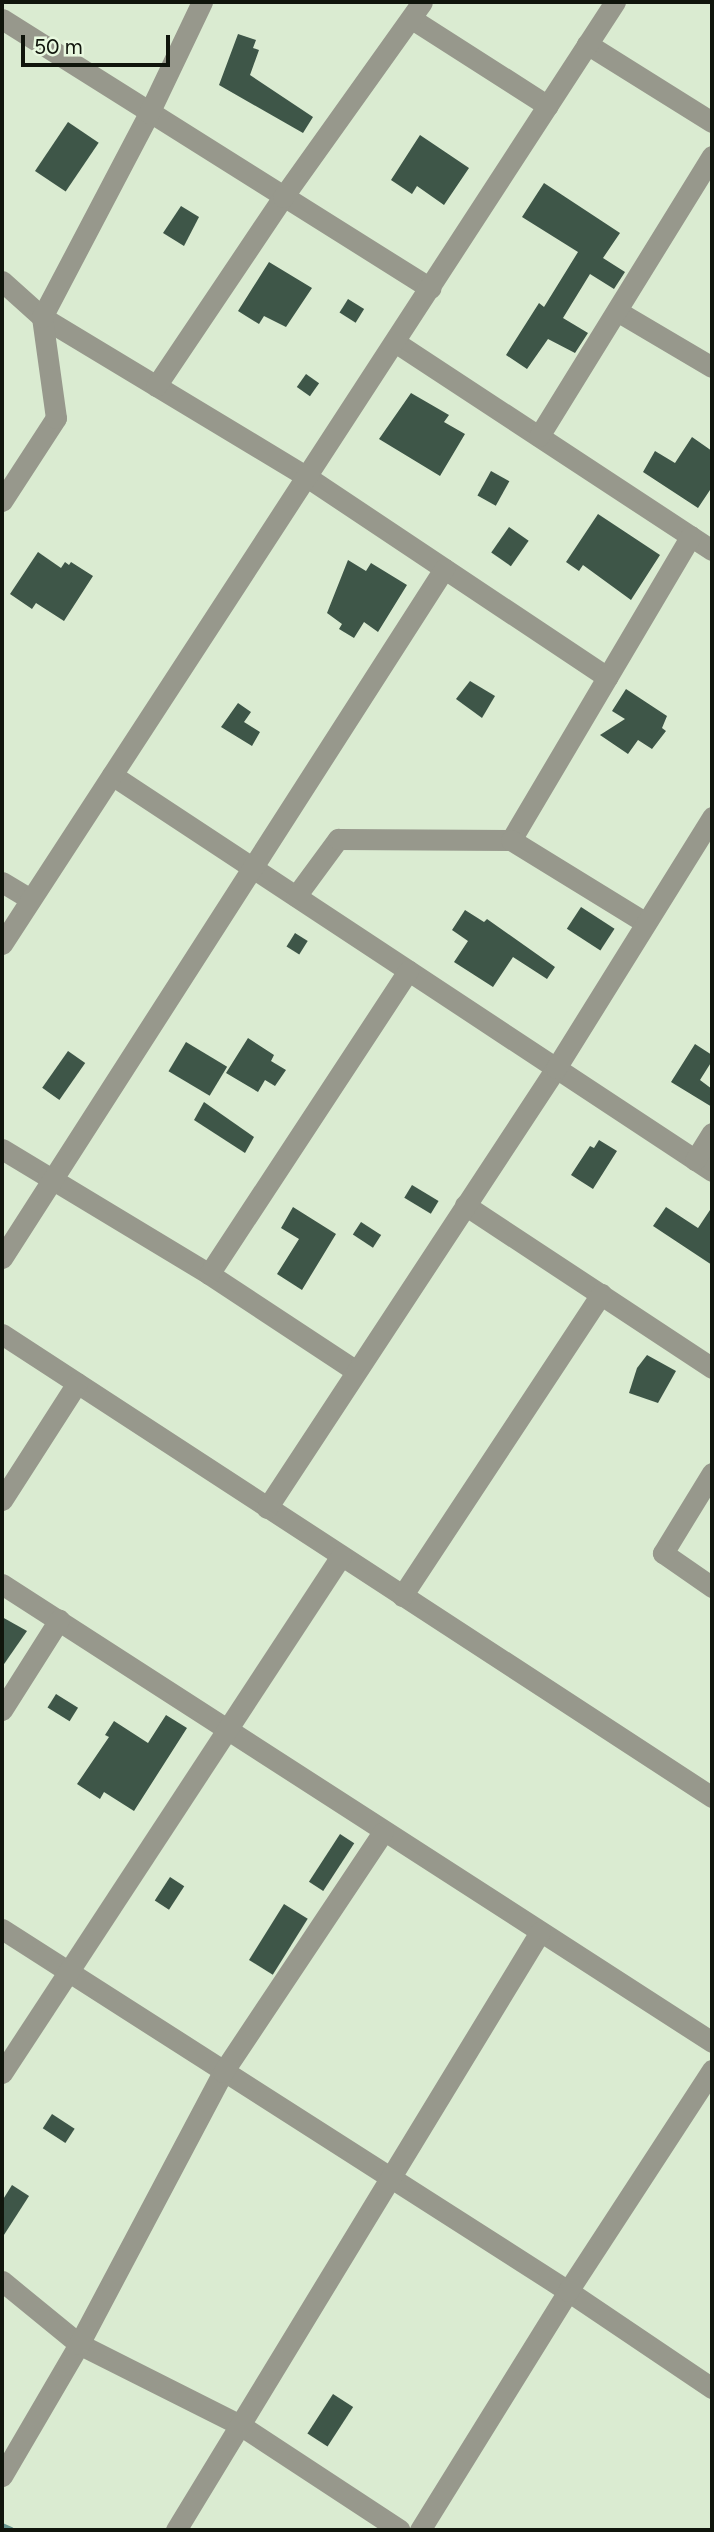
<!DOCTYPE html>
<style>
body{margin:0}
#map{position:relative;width:714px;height:2532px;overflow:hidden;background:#daebd1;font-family:Figtree,sans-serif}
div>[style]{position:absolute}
.stream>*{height:6px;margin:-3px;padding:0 3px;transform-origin:3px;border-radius:3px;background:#69978f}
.building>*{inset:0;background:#3e5648;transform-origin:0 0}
.minor>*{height:21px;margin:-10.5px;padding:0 10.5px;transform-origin:10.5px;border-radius:10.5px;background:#97988c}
span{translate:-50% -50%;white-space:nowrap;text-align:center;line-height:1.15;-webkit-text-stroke:7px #e8f8df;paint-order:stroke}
.frame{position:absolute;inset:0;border:4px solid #10150c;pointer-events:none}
.scale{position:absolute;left:21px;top:35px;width:149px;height:32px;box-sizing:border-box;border:4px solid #10150c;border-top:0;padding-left:9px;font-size:21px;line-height:24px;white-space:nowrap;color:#10150c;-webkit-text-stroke:5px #e8f8df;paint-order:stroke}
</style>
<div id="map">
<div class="stream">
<i style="left:2px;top:2526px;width:10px;rotate:24deg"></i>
</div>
<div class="building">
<i style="clip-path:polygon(238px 34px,256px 40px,253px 48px,259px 50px,250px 75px,313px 117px,303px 133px,219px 85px)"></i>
<i style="left:68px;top:122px;width:37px;height:59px;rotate:34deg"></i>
<i style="clip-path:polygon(420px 135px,469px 168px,444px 205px,417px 186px,412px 194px,391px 180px)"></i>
<i style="clip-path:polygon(544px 183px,620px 233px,603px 258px,625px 272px,614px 289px,590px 274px,563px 318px,588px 333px,575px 353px,548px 339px,527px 369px,506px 355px,539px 303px,544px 307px,578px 252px,522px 217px)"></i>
<i style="clip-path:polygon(181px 206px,199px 217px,184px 246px,163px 233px)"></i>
<i style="clip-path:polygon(269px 262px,312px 288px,286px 327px,264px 316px,259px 324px,238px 311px)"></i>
<i style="left:348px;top:299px;width:19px;height:16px;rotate:32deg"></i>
<i style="left:306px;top:374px;width:16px;height:16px;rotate:35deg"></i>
<i style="clip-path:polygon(411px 393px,449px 415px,444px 422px,465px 434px,440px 476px,379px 439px)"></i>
<i style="clip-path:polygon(692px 437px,712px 451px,712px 487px,698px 508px,643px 472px,655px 451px,675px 463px)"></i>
<i style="left:491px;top:471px;width:21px;height:28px;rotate:29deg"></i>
<i style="clip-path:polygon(598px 514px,660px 555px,631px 600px,583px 565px,579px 571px,566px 562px)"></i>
<i style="left:509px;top:527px;width:24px;height:31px;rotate:35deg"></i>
<i style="clip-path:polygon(38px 552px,61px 568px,65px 562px,69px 565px,71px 562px,93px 576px,64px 621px,36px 603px,32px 609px,10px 594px)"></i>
<i style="clip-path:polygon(348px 560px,366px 571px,371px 563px,407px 585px,378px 632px,364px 622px,354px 638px,339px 629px,342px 624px,327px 613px)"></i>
<i style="clip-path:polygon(470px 681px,495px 696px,482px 718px,456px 699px)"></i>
<i style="clip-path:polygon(626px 689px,667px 716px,662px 728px,666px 731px,652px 749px,638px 740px,628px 754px,600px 735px,625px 719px,612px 711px)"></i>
<i style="clip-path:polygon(238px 703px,251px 712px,244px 722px,260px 732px,252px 746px,221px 727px)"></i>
<i style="left:581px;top:907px;width:40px;height:26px;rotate:33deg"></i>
<i style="clip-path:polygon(465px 910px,484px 922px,487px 919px,555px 967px,547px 979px,513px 957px,493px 987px,454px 962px,468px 941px,452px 930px)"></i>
<i style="left:295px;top:933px;width:15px;height:16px;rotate:32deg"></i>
<i style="clip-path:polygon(248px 1038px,274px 1055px,271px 1061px,286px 1070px,275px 1086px,265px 1080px,258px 1092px,226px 1073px)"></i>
<i style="left:186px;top:1042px;width:48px;height:34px;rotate:31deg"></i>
<i style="clip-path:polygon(695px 1044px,712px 1055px,712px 1061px,700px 1080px,712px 1089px,712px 1107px,671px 1082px)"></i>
<i style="left:68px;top:1051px;width:21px;height:45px;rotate:35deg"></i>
<i style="clip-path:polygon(204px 1102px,254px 1137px,245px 1153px,194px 1120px)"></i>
<i style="clip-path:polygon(599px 1140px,617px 1151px,593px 1189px,571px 1175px,590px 1146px,594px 1148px)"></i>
<i style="left:412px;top:1185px;width:31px;height:15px;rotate:31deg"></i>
<i style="clip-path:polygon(293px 1207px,336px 1234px,302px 1290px,277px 1274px,299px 1239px,281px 1228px)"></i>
<i style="clip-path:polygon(666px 1207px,698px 1228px,712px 1207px,712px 1265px,653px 1226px)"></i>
<i style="left:361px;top:1222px;width:24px;height:15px;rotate:33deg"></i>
<i style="clip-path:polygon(647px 1355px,676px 1371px,658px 1403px,629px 1393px,637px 1368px)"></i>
<i style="clip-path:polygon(2px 1617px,27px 1631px,2px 1667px)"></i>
<i style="left:56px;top:1694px;width:26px;height:16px;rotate:32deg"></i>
<i style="clip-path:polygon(166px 1715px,187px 1728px,134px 1811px,104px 1792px,100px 1799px,77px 1784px,109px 1737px,105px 1735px,114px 1721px,148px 1743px)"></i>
<i style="left:340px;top:1834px;width:17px;height:57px;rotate:33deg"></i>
<i style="left:170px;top:1877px;width:17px;height:28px;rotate:33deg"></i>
<i style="left:284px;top:1904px;width:28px;height:66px;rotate:32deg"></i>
<i style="left:52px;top:2114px;width:27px;height:17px;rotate:33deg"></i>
<i style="clip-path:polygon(12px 2185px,29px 2196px,2px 2238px,2px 2201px)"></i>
<i style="left:333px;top:2394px;width:24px;height:47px;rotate:33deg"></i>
</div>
<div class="minor">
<i style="left:2px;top:19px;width:506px;rotate:32.15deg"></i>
<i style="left:412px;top:19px;width:161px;rotate:32.6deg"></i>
<i style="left:587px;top:44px;width:147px;rotate:32deg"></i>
<i style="left:2px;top:281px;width:54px;rotate:42deg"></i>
<i style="left:42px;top:317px;width:310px;rotate:31.1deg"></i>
<i style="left:307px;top:477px;width:361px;rotate:33.7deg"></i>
<i style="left:617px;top:311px;width:110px;rotate:30.5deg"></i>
<i style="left:395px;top:342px;width:379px;rotate:33.3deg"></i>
<i style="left:156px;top:386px;width:228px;rotate:-56.1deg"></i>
<i style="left:283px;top:197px;width:239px;rotate:-54.5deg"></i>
<i style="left:539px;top:436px;width:329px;rotate:-58.3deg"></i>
<i style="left:2px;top:501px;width:99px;rotate:-57deg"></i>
<i style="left:56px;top:418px;width:102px;rotate:-97.9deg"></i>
<i style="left:42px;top:317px;width:230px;rotate:-62.3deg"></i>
<i style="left:149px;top:113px;width:123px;rotate:-64.5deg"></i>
<i style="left:112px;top:775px;width:719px;rotate:33.42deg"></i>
<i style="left:511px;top:840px;width:353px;rotate:-59.4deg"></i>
<i style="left:2px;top:882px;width:33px;rotate:31deg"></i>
<i style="left:296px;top:896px;width:71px;rotate:-53.6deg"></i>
<i style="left:338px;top:839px;width:173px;rotate:0.3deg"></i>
<i style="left:511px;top:840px;width:158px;rotate:31.6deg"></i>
<i style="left:2px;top:944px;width:1124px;rotate:-56.95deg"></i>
<i style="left:2px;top:1149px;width:242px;rotate:31.1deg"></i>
<i style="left:209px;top:1274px;width:176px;rotate:33.4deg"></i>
<i style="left:695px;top:1160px;width:32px;rotate:-58deg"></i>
<i style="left:465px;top:1205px;width:296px;rotate:33.4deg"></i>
<i style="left:2px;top:1258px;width:819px;rotate:-57.32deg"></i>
<i style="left:209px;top:1274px;width:363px;rotate:-56.7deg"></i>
<i style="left:2px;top:1334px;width:848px;rotate:33.11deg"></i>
<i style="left:712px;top:1473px;width:94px;rotate:121.5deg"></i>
<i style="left:663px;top:1553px;width:60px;rotate:34.8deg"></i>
<i style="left:2px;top:1500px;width:139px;rotate:-57.3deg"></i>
<i style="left:267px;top:1508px;width:526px;rotate:-56.7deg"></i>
<i style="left:556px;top:1068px;width:296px;rotate:-58.1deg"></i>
<i style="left:2px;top:1584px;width:845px;rotate:32.82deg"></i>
<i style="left:402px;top:1596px;width:362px;rotate:-56.6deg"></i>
<i style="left:2px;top:1710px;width:107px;rotate:-57.7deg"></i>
<i style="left:2px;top:1929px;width:672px;rotate:32.6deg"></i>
<i style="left:568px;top:2291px;width:174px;rotate:34deg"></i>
<i style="left:2px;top:2073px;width:618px;rotate:-56.75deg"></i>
<i style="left:2px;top:2281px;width:99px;rotate:39.3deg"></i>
<i style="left:79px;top:2344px;width:180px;rotate:26.7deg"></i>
<i style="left:240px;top:2425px;width:191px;rotate:33.3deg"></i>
<i style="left:2px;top:2476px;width:153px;rotate:-59.7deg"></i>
<i style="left:79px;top:2344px;width:308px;rotate:-62.1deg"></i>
<i style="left:223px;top:2072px;width:288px;rotate:-56.3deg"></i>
<i style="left:176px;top:2530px;width:700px;rotate:-58.67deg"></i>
<i style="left:420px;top:2530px;width:281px;rotate:-58.2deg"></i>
<i style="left:568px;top:2291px;width:264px;rotate:-56.9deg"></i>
</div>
<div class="frame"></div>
<div class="scale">50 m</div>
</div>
